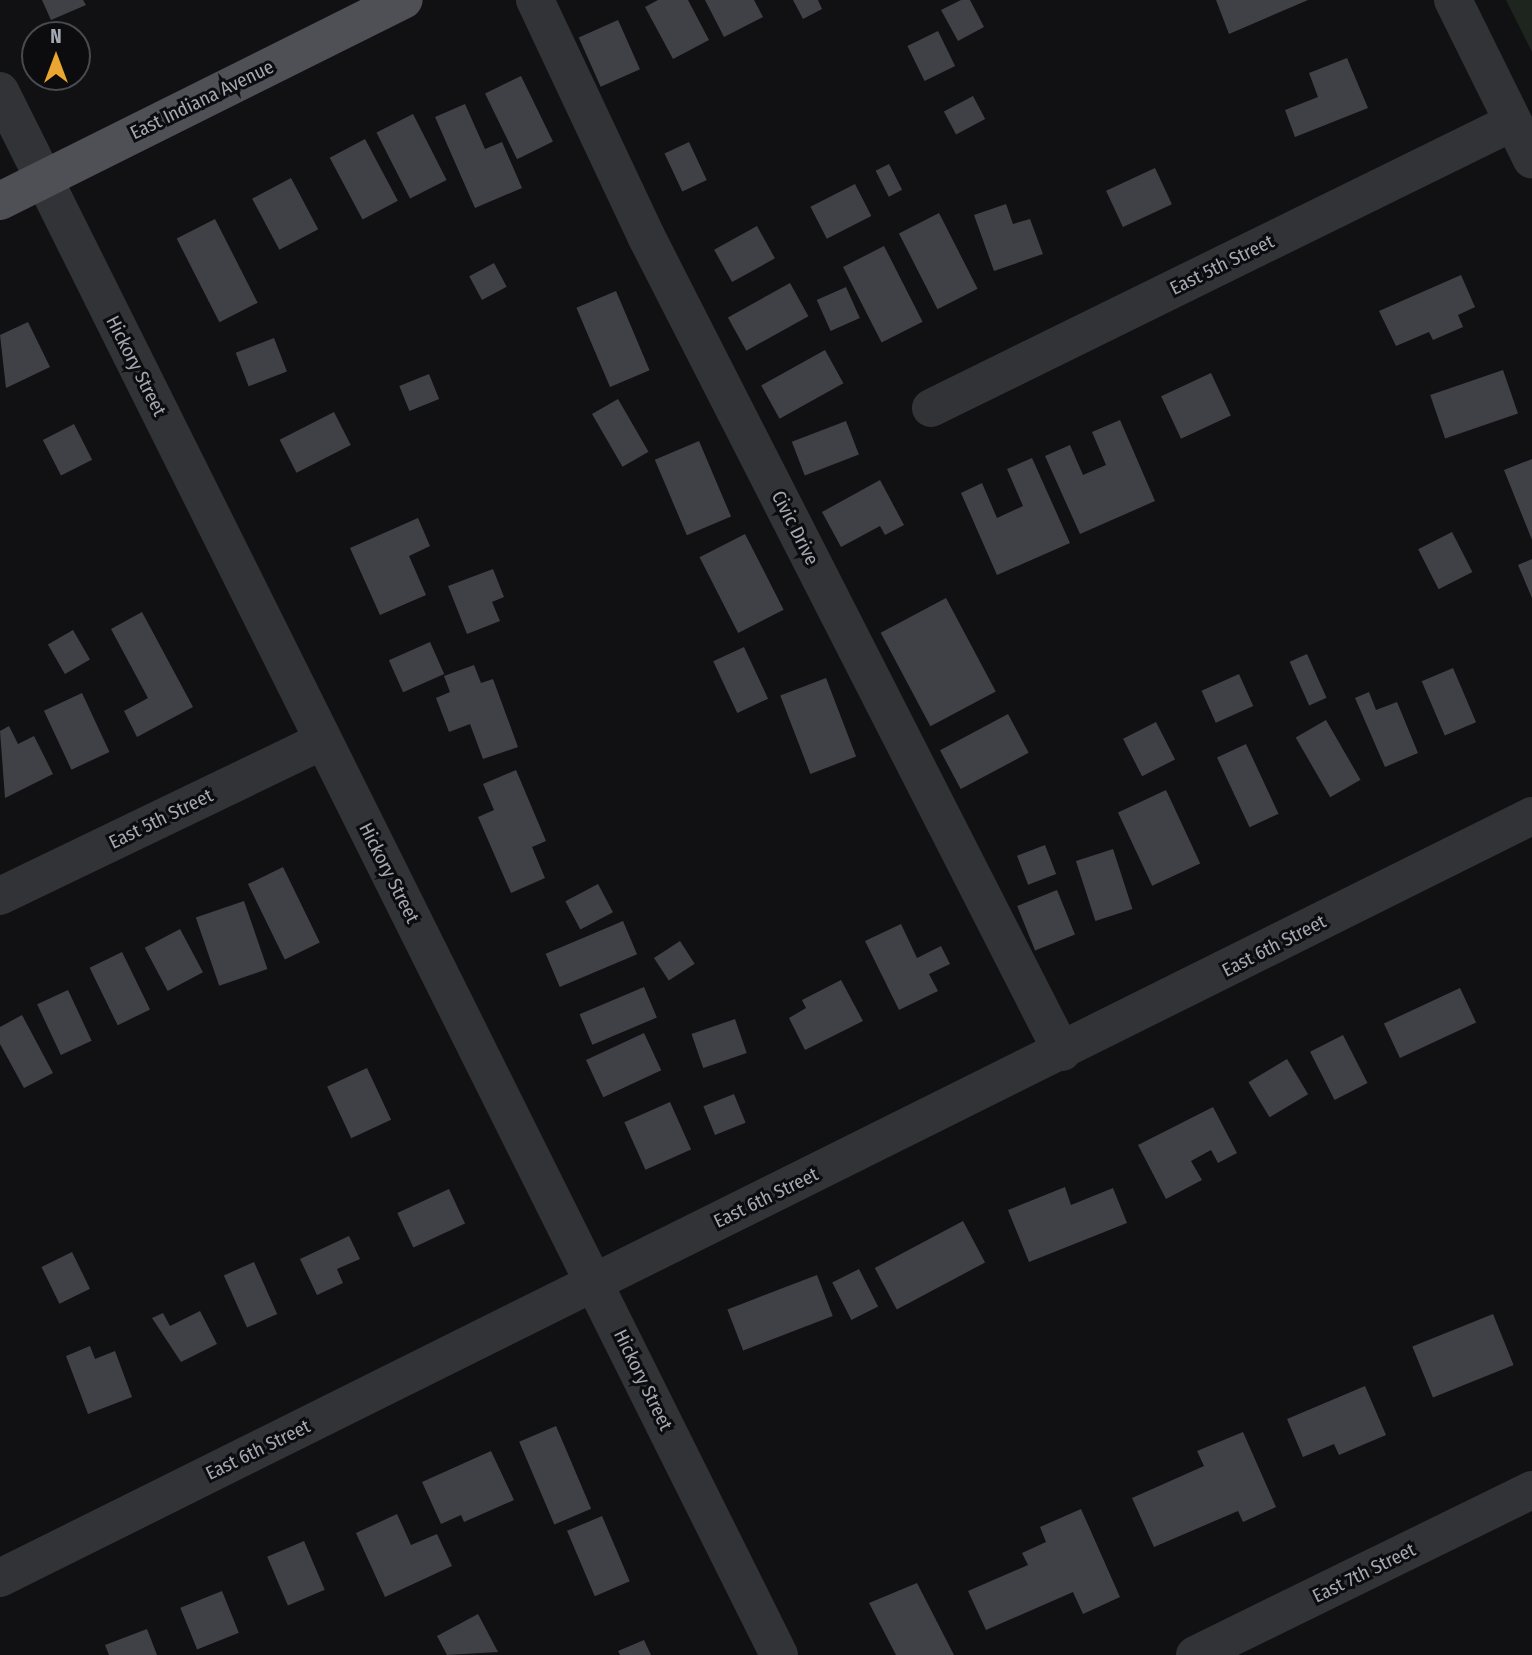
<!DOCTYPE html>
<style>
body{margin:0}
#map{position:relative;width:1532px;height:1655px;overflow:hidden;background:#111113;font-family:"Fira Sans Condensed",sans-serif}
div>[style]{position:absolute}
.green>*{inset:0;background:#1e251e}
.building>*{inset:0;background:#404146;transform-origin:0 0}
.minor>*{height:38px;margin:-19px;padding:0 19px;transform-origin:19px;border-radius:19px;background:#323337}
.major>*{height:38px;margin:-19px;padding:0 19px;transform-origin:19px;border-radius:19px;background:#4e5056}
span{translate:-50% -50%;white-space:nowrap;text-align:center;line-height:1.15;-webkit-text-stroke:6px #0c0c0e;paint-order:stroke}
.street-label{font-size:19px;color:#a3a8b3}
.north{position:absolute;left:21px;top:21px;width:70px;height:70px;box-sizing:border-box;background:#0c0c0e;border:2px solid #484a50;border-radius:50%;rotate:0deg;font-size:19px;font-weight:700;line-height:28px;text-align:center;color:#a3a8b3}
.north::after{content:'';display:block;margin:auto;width:24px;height:32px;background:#eba531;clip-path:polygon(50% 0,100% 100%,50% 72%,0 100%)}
</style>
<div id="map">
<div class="green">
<i style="clip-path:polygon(1506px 0,1532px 0,1532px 52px)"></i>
</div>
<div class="building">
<i style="clip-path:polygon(42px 0,83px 0,86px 5px,51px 20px)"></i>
<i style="clip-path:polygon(658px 0,688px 0,709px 40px,673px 59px,645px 7px)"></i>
<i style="clip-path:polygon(705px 0,754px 0,763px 17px,724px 37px)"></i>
<i style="clip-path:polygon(793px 0,818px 0,822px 9px,803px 19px)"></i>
<i style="clip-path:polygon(961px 0,970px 0,984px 27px,958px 41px,941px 10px)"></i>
<i style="clip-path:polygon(1216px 0,1308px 0,1229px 34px)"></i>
<i style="left:618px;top:20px;width:54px;height:43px;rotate:66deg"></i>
<i style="left:938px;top:31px;width:39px;height:34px;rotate:64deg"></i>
<i style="clip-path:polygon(1347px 58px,1368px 108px,1295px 137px,1285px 110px,1318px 97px,1309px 73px)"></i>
<i style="left:521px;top:76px;width:73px;height:40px;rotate:64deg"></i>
<i style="left:973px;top:96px;width:26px;height:33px;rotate:62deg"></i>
<i style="clip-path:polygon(465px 104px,485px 149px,502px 142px,522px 188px,475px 208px,435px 117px)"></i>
<i style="left:413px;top:114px;width:74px;height:41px;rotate:63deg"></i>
<i style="left:365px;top:139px;width:70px;height:40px;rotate:62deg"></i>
<i style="left:689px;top:142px;width:42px;height:27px;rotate:65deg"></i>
<i style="left:889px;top:164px;width:29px;height:15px;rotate:63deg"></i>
<i style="left:1155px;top:168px;width:40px;height:54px;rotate:65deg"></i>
<i style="left:291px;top:178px;width:58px;height:44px;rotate:62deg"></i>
<i style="left:855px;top:184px;width:36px;height:50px;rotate:63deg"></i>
<i style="clip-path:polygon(1006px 204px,1013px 224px,1030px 219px,1043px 254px,994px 271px,974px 215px)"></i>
<i style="left:939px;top:213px;width:85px;height:45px;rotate:63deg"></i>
<i style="left:215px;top:219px;width:94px;height:43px;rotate:63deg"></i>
<i style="left:757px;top:226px;width:37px;height:49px;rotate:61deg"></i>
<i style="left:884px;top:246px;width:85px;height:46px;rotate:63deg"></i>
<i style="left:494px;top:263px;width:27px;height:28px;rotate:62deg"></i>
<i style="clip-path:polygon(1461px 275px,1475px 307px,1458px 315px,1463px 327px,1433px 340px,1429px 332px,1396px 346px,1379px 311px)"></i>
<i style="left:790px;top:283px;width:38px;height:71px;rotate:61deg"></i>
<i style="left:846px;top:287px;width:34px;height:32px;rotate:66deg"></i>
<i style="left:616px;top:291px;width:86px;height:43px;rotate:67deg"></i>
<i style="clip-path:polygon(28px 322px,50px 367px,6px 388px,0 335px)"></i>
<i style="left:274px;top:338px;width:36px;height:41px;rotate:69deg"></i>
<i style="left:825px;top:350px;width:38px;height:73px;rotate:61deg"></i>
<i style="left:1503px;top:370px;width:46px;height:77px;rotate:71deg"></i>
<i style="left:1211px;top:373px;width:47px;height:55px;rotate:65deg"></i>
<i style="left:429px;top:374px;width:27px;height:32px;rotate:68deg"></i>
<i style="left:618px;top:399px;width:61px;height:30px;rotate:60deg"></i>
<i style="left:334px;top:412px;width:37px;height:61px;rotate:63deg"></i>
<i style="clip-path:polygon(1120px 420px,1155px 501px,1080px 534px,1045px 456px,1070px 445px,1083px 475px,1106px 465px,1092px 432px)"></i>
<i style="left:846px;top:421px;width:36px;height:58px;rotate:69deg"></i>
<i style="left:74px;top:424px;width:40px;height:35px;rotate:63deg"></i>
<i style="left:699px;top:441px;width:82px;height:48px;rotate:67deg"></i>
<i style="clip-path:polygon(1032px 458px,1070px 543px,997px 575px,961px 493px,982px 483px,997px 518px,1023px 506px,1007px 469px)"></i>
<i style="clip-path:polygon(1532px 459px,1532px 540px,1504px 470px)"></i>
<i style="clip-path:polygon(880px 480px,904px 525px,885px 535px,880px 526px,841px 547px,822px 512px)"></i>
<i style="clip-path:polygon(418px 518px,430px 546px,409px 556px,426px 595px,380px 615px,350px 548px)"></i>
<i style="left:1452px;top:532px;width:45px;height:38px;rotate:63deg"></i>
<i style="left:745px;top:534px;width:85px;height:51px;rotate:63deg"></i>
<i style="clip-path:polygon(1532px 559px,1532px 598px,1518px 565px)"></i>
<i style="clip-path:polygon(493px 569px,504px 597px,492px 602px,500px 621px,467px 634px,448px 586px)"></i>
<i style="left:946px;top:598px;width:106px;height:74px;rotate:62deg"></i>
<i style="clip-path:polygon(142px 612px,193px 707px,137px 737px,124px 711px,148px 698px,111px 629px)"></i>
<i style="left:73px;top:630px;width:34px;height:29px;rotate:60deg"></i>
<i style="left:430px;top:642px;width:35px;height:45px;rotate:66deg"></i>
<i style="left:744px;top:647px;width:57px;height:34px;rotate:65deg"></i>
<i style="left:1307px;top:654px;width:48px;height:19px;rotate:66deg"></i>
<i style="clip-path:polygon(474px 665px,481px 683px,493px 679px,518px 747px,483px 759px,470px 724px,449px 732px,436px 698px,450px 692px,444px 676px)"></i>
<i style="left:1453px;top:668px;width:59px;height:34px;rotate:67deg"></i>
<i style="left:1239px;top:674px;width:35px;height:41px;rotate:66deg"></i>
<i style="left:826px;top:678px;width:84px;height:49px;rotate:69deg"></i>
<i style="clip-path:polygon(1369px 692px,1376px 710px,1397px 702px,1418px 753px,1385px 767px,1355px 698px)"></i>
<i style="left:82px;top:693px;width:65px;height:42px;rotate:65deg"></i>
<i style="left:1008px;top:714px;width:44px;height:77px;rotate:62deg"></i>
<i style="left:1326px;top:720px;width:69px;height:35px;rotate:60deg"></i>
<i style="left:1156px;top:722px;width:42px;height:37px;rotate:63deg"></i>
<i style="clip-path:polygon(9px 726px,18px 744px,34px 736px,53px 774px,5px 798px,0 731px)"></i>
<i style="left:1246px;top:744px;width:77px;height:32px;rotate:65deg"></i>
<i style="clip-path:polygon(516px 770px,546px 841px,532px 847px,545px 878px,511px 893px,478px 817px,494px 810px,483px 784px)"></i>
<i style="left:1166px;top:790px;width:81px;height:53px;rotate:65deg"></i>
<i style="left:1045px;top:845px;width:31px;height:30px;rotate:69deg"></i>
<i style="left:1113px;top:849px;width:63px;height:39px;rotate:72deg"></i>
<i style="left:283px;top:867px;width:84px;height:39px;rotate:64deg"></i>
<i style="left:598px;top:884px;width:32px;height:37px;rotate:62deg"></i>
<i style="left:1057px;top:890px;width:48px;height:43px;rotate:68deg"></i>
<i style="left:244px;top:901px;width:72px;height:51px;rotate:71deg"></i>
<i style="left:623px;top:921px;width:36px;height:84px;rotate:67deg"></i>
<i style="clip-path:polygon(901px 924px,917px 958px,941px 946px,950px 964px,929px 974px,938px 991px,899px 1010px,865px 941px)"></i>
<i style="left:180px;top:929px;width:49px;height:40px;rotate:62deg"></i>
<i style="left:680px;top:941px;width:27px;height:31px;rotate:57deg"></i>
<i style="left:122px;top:952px;width:64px;height:36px;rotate:64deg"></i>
<i style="clip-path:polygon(841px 980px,863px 1021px,805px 1050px,789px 1018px,806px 1008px,802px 1000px)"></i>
<i style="left:644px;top:987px;width:33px;height:70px;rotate:67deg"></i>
<i style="left:1460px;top:988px;width:38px;height:84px;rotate:65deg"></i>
<i style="left:68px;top:990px;width:56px;height:34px;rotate:65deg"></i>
<i style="clip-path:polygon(22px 1015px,53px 1073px,24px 1088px,0 1044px,0 1027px)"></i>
<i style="left:735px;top:1019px;width:36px;height:46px;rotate:71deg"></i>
<i style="left:644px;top:1033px;width:41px;height:64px;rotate:65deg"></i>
<i style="left:1343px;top:1035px;width:54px;height:37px;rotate:63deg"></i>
<i style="left:1287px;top:1059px;width:41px;height:45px;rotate:59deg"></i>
<i style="left:367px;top:1068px;width:57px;height:44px;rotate:65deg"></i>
<i style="left:734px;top:1094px;width:31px;height:33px;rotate:68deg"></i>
<i style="left:670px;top:1102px;width:52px;height:50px;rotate:66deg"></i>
<i style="clip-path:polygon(1213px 1107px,1237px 1153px,1218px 1163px,1211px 1150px,1191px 1161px,1202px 1180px,1166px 1199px,1138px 1145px)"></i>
<i style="clip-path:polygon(1065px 1187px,1071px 1205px,1113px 1188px,1127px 1223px,1029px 1262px,1008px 1210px)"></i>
<i style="left:449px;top:1189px;width:38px;height:57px;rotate:65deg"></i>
<i style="left:963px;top:1221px;width:47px;height:100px;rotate:62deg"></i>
<i style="clip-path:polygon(349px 1236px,360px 1259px,337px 1269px,343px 1283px,317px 1295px,300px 1259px)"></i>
<i style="left:72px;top:1252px;width:41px;height:34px;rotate:64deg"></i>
<i style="left:254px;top:1262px;width:57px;height:33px;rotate:66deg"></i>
<i style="left:859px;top:1269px;width:42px;height:30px;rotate:63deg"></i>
<i style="left:817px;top:1275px;width:44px;height:96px;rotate:69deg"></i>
<i style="clip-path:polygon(200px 1311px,217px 1344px,181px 1362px,152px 1318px,163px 1313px,170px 1326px)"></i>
<i style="left:1493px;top:1314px;width:55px;height:87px;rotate:68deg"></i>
<i style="clip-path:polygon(90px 1346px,95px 1359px,115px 1351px,132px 1397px,88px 1414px,66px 1356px)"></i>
<i style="clip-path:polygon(1365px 1386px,1386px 1435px,1339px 1455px,1334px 1444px,1303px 1457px,1287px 1419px)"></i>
<i style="left:556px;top:1426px;width:90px;height:40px;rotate:67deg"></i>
<i style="clip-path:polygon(1243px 1432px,1276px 1507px,1243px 1522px,1238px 1511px,1154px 1547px,1132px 1498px,1204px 1466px,1197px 1451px)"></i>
<i style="clip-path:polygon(491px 1451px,514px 1500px,464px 1522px,461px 1515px,441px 1524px,422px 1482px)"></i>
<i style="clip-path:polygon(1081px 1509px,1120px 1597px,1083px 1614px,1073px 1592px,986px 1630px,968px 1591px,1028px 1565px,1022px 1553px,1046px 1542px,1040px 1527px)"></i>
<i style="clip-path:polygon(397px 1514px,411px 1545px,437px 1534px,452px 1566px,385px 1597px,356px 1533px)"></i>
<i style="left:602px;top:1516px;width:71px;height:38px;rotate:67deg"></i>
<i style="left:304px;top:1541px;width:53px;height:40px;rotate:67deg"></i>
<i style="clip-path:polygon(917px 1583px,954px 1655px,896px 1655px,869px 1603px)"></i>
<i style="left:222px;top:1591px;width:45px;height:45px;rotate:68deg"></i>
<i style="clip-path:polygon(478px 1614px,498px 1652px,447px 1655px,437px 1636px)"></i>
<i style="clip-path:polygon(147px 1629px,157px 1655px,109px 1655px,105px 1645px)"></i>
<i style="clip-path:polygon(644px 1640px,651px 1655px,620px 1655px,618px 1651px)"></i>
</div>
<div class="minor">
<i style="left:535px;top:0;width:261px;rotate:64.8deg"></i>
<i style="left:646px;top:236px;width:916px;rotate:62.99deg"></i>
<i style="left:1453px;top:0;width:178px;rotate:63.7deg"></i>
<i style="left:0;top:91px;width:1747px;rotate:63.52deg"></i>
<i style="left:931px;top:408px;width:648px;rotate:-26.17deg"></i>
<i style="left:0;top:896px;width:357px;rotate:-25.7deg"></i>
<i style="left:0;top:1578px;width:1711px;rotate:-26.45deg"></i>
<i style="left:1195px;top:1655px;width:375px;rotate:-26.1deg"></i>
</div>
<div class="major">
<i style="left:0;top:201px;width:451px;rotate:-26.5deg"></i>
</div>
<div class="street-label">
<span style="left:202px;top:100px;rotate:-26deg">East Indiana Avenue</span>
<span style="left:1222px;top:265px;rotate:-26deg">East 5th Street</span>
<span style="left:136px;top:366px;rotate:63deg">Hickory Street</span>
<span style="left:795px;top:528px;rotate:63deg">Civic Drive</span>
<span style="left:161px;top:819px;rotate:-26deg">East 5th Street</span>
<span style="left:389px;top:873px;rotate:63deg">Hickory Street</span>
<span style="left:1274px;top:946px;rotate:-27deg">East 6th Street</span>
<span style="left:766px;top:1198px;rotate:-26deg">East 6th Street</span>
<span style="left:643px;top:1380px;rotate:64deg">Hickory Street</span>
<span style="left:258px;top:1450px;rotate:-26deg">East 6th Street</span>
<span style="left:1364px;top:1573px;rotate:-26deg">East 7th Street</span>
</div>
<div class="north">N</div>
</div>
